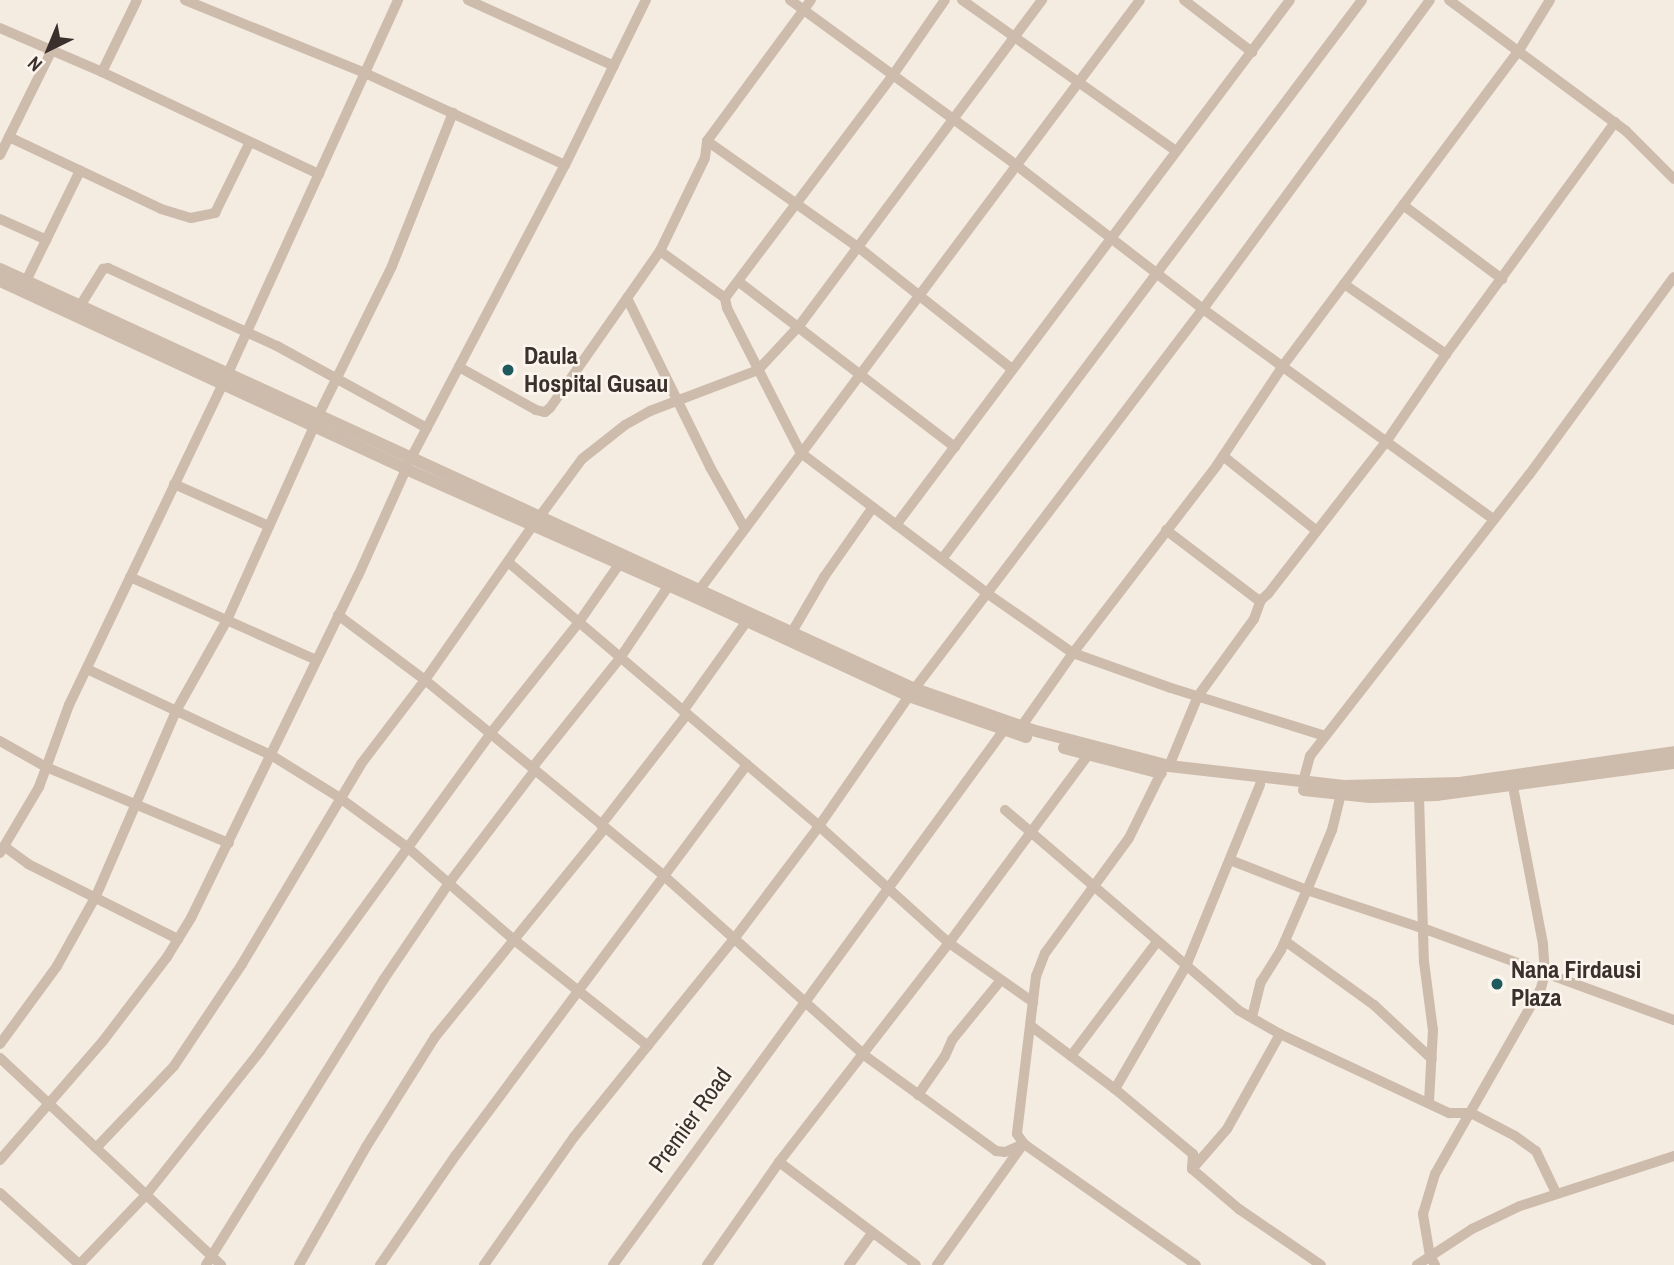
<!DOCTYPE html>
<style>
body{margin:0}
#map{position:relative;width:1674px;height:1265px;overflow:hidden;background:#f4ebe1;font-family:"Archivo Narrow",sans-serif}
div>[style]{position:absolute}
.minor>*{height:10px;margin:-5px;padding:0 5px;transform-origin:5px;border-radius:5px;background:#cdbbac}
.tertiary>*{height:12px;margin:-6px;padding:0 6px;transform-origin:6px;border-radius:6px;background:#cdbbac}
.dots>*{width:19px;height:19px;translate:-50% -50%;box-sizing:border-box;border:4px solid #fbf5ee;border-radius:50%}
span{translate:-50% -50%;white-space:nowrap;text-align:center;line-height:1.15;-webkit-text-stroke:5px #fbf5ee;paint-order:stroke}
.poi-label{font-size:24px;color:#3b302b;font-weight:700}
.left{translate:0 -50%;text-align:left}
.street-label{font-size:24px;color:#3b302b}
.north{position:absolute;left:14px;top:14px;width:70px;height:70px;-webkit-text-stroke:5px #fbf5ee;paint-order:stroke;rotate:223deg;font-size:19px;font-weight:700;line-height:28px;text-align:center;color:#3b302b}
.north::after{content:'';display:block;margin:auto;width:24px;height:32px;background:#3b302b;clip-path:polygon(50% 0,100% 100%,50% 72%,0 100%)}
</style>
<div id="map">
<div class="minor">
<i style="left:185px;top:0;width:194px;rotate:22.1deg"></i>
<i style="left:365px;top:73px;width:220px;rotate:24.7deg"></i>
<i style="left:468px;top:0;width:160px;rotate:24.3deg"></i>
<i style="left:790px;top:0;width:280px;rotate:36.1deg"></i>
<i style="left:1016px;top:165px;width:236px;rotate:37.6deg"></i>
<i style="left:1203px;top:309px;width:359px;rotate:35.9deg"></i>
<i style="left:962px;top:0;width:262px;rotate:35.2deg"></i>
<i style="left:1184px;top:0;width:86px;rotate:37.4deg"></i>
<i style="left:1449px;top:0;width:220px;rotate:36.5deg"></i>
<i style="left:1626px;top:131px;width:68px;rotate:45deg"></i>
<i style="left:0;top:28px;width:111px;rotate:23.3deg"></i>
<i style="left:102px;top:72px;width:240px;rotate:25.2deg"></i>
<i style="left:102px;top:72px;width:80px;rotate:-64.1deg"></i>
<i style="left:9px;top:137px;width:168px;rotate:25.3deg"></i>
<i style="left:161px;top:209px;width:31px;rotate:17deg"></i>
<i style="left:191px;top:218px;width:25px;rotate:-12deg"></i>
<i style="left:215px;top:213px;width:79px;rotate:-63.8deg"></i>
<i style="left:707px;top:141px;width:184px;rotate:35.1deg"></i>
<i style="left:858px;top:247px;width:196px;rotate:38.4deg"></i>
<i style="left:0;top:155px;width:117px;rotate:-63.7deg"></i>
<i style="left:1403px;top:205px;width:124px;rotate:36.8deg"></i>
<i style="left:0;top:219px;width:51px;rotate:24.1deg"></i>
<i style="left:660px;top:251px;width:80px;rotate:35.9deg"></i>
<i style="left:725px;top:298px;width:10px;rotate:79deg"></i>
<i style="left:727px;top:308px;width:163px;rotate:63deg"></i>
<i style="left:801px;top:453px;width:234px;rotate:37deg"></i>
<i style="left:988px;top:594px;width:103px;rotate:34.8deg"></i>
<i style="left:1073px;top:653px;width:104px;rotate:19.7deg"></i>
<i style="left:1171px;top:688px;width:161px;rotate:17.3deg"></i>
<i style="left:26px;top:281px;width:123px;rotate:-63.9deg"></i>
<i style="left:739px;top:282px;width:272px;rotate:37.4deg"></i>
<i style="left:1344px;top:284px;width:124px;rotate:34.5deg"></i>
<i style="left:627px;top:298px;width:188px;rotate:63.8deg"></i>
<i style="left:710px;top:467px;width:69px;rotate:60.5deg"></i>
<i style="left:725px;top:298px;width:279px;rotate:-53deg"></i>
<i style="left:893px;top:75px;width:91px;rotate:-55.3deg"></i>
<i style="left:80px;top:306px;width:44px;rotate:-58.1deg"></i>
<i style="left:103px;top:269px;width:5px;rotate:-11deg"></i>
<i style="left:108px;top:268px;width:186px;rotate:24.8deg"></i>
<i style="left:277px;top:346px;width:171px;rotate:28.7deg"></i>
<i style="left:459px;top:367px;width:88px;rotate:29.2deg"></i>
<i style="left:536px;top:410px;width:9px;rotate:13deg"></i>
<i style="left:545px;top:412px;width:6px;rotate:-39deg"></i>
<i style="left:550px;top:408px;width:192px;rotate:-55deg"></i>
<i style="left:660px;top:251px;width:103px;rotate:-64.2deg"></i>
<i style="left:705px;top:158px;width:17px;rotate:-83deg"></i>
<i style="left:707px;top:141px;width:175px;rotate:-53.6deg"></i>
<i style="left:318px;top:416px;width:167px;rotate:-63.7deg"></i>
<i style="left:392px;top:266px;width:165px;rotate:-68.3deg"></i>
<i style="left:1223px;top:456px;width:120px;rotate:38.6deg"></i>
<i style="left:410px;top:460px;width:333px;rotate:-62.3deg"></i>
<i style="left:565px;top:165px;width:184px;rotate:-63.9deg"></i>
<i style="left:174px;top:484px;width:104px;rotate:23.9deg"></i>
<i style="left:540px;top:516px;width:71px;rotate:-53.6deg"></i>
<i style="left:582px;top:459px;width:55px;rotate:-38.3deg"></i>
<i style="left:625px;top:425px;width:29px;rotate:-29deg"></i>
<i style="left:650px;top:411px;width:116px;rotate:-20.8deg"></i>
<i style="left:758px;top:370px;width:60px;rotate:-47deg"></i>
<i style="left:799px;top:326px;width:407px;rotate:-53.3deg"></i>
<i style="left:896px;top:525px;width:656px;rotate:-53.11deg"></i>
<i style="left:1166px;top:530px;width:114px;rotate:37.2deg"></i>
<i style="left:1257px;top:599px;width:4px;rotate:14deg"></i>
<i style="left:1261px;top:600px;width:9px;rotate:-41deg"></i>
<i style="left:1268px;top:594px;width:192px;rotate:-52.2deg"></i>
<i style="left:1386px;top:442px;width:107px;rotate:-55.7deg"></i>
<i style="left:1446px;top:354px;width:287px;rotate:-53.9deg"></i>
<i style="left:942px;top:559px;width:699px;rotate:-53.08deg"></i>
<i style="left:508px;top:562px;width:408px;rotate:40.3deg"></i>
<i style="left:819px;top:826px;width:175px;rotate:42deg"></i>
<i style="left:949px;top:943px;width:103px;rotate:35.1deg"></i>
<i style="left:130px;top:577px;width:204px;rotate:24deg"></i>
<i style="left:700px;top:589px;width:735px;rotate:-53.24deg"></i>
<i style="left:338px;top:615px;width:109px;rotate:36.8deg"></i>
<i style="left:425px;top:680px;width:308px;rotate:39.3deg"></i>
<i style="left:663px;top:875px;width:270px;rotate:41.8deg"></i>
<i style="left:864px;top:1055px;width:163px;rotate:36deg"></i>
<i style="left:996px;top:1151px;width:9px;rotate:6deg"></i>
<i style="left:1005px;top:1152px;width:21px;rotate:-23deg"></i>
<i style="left:792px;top:632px;width:64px;rotate:-59.8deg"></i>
<i style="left:824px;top:577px;width:85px;rotate:-55deg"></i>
<i style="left:87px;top:669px;width:203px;rotate:25.1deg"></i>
<i style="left:271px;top:755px;width:81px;rotate:31.9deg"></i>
<i style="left:340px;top:798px;width:83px;rotate:36.2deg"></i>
<i style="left:407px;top:847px;width:140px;rotate:41deg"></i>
<i style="left:513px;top:939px;width:172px;rotate:38.4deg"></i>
<i style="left:683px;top:711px;width:110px;rotate:-54.6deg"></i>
<i style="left:1021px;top:727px;width:90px;rotate:-54.9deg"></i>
<i style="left:1073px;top:653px;width:237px;rotate:-52.5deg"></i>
<i style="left:1217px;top:465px;width:118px;rotate:-56.4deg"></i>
<i style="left:1282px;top:367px;width:394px;rotate:-53.2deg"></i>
<i style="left:1518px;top:52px;width:61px;rotate:-58.4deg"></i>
<i style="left:0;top:741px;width:53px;rotate:29.5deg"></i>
<i style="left:46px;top:767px;width:198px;rotate:22.6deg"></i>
<i style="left:1169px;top:766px;width:76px;rotate:-67.5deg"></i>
<i style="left:1198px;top:696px;width:95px;rotate:-54deg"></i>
<i style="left:1254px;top:619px;width:20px;rotate:-70deg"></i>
<i style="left:532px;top:768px;width:141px;rotate:-51.3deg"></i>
<i style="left:620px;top:658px;width:88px;rotate:-56.1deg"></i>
<i style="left:1161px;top:773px;width:72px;rotate:116.2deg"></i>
<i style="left:1129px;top:838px;width:142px;rotate:126.1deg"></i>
<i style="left:1045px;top:953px;width:25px;rotate:111deg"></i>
<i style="left:1036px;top:976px;width:159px;rotate:96.9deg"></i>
<i style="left:1017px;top:1134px;width:12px;rotate:55deg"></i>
<i style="left:1024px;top:1144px;width:210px;rotate:35.1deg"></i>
<i style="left:1303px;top:782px;width:27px;rotate:-75deg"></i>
<i style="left:1310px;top:756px;width:356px;rotate:-52.1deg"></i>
<i style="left:1529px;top:475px;width:245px;rotate:-53.8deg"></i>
<i style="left:1419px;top:796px;width:166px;rotate:88.3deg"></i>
<i style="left:1424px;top:962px;width:69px;rotate:82.5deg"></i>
<i style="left:1433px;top:1030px;width:71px;rotate:93.2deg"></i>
<i style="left:1005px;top:810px;width:307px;rotate:40.6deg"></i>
<i style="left:1238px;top:1010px;width:48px;rotate:29.7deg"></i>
<i style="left:1280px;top:1034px;width:187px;rotate:25.1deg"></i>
<i style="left:1449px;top:1113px;width:22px"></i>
<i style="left:1471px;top:1113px;width:50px;rotate:27.6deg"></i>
<i style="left:1515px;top:1136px;width:26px;rotate:36deg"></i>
<i style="left:1536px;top:1151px;width:47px;rotate:64.5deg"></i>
<i style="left:601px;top:825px;width:140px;rotate:-52.2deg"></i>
<i style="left:5px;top:847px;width:29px;rotate:36deg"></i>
<i style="left:28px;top:864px;width:168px;rotate:26.6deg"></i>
<i style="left:0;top:853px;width:77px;rotate:-59.4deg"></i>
<i style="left:39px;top:787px;width:87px;rotate:-69.9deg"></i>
<i style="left:69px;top:705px;width:358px;rotate:-64.4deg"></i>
<i style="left:224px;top:382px;width:420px;rotate:-65.5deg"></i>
<i style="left:1230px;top:860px;width:83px;rotate:21.3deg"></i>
<i style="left:1307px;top:890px;width:124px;rotate:18.3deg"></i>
<i style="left:1425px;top:929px;width:265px;rotate:20.1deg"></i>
<i style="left:1285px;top:941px;width:110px;rotate:35.7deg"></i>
<i style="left:1374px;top:1005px;width:79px;rotate:43deg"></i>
<i style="left:1252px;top:1017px;width:36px;rotate:-76deg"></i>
<i style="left:1261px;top:982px;width:38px;rotate:-58deg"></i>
<i style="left:1281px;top:950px;width:65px;rotate:-66.6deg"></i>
<i style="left:1307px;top:890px;width:65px;rotate:-67.4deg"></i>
<i style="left:1332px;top:830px;width:36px;rotate:-76deg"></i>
<i style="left:1031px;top:1026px;width:105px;rotate:36.9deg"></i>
<i style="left:1115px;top:1089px;width:102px;rotate:39.8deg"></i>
<i style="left:1193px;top:1154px;width:15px;rotate:94deg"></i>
<i style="left:1192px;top:1169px;width:62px;rotate:40.4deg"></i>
<i style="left:1239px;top:1209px;width:99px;rotate:34.3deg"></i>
<i style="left:0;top:1044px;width:97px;rotate:-53.8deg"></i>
<i style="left:57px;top:966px;width:80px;rotate:-60.9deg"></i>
<i style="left:96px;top:896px;width:202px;rotate:-66.6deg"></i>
<i style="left:176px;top:711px;width:104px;rotate:-60.7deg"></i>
<i style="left:227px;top:620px;width:213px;rotate:-65.8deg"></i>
<i style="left:1071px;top:1056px;width:143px;rotate:-53deg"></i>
<i style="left:0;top:1058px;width:303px;rotate:43.1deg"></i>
<i style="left:1115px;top:1089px;width:142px;rotate:-60deg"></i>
<i style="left:1186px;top:966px;width:196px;rotate:-67.8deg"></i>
<i style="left:918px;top:1095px;width:47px;rotate:-55.3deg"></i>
<i style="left:945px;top:1056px;width:17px;rotate:-66deg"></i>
<i style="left:952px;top:1040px;width:77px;rotate:-50.8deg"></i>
<i style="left:96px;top:1148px;width:113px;rotate:-46.4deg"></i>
<i style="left:174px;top:1066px;width:123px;rotate:-56.3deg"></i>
<i style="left:242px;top:964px;width:233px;rotate:-59.2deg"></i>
<i style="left:361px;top:764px;width:106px;rotate:-52.7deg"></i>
<i style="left:425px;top:680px;width:189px;rotate:-55.1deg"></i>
<i style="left:0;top:1160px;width:157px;rotate:-49.1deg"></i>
<i style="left:103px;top:1041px;width:106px;rotate:-52.7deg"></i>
<i style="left:167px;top:957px;width:46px;rotate:-58.4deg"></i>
<i style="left:191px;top:918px;width:381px;rotate:-64deg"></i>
<i style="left:358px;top:576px;width:117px;rotate:-65.8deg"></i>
<i style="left:779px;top:1162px;width:171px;rotate:36.9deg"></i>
<i style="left:1194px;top:1167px;width:50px;rotate:-49deg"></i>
<i style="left:1227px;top:1129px;width:109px;rotate:-60.8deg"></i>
<i style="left:0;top:1193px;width:108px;rotate:42deg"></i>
<i style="left:79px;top:1265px;width:97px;rotate:-46.3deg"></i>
<i style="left:146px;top:1195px;width:184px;rotate:-51.6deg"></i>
<i style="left:260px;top:1051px;width:392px;rotate:-54deg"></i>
<i style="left:490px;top:734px;width:143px;rotate:-51.5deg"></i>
<i style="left:579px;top:622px;width:72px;rotate:-55.2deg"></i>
<i style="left:206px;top:1265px;width:337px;rotate:-58.1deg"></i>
<i style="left:384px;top:979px;width:116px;rotate:-55.9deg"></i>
<i style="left:449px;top:883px;width:142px;rotate:-52.7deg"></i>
<i style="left:299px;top:1265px;width:136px;rotate:-60.4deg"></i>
<i style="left:366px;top:1147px;width:130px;rotate:-57.9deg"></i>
<i style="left:435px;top:1037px;width:269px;rotate:-50.9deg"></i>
<i style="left:380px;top:1265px;width:134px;rotate:-55.4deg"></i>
<i style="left:456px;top:1155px;width:487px;rotate:-53.3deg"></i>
<i style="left:484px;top:1265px;width:156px;rotate:-54.9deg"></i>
<i style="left:574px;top:1137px;width:255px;rotate:-51.1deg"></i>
<i style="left:734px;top:939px;width:141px;rotate:-53deg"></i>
<i style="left:819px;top:826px;width:158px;rotate:-55.3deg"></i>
<i style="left:909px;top:696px;width:486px;rotate:-52.8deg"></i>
<i style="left:1203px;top:309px;width:383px;rotate:-53.7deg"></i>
<i style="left:613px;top:1265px;width:663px;rotate:-53.84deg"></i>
<i style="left:707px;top:1265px;width:126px;rotate:-55deg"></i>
<i style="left:779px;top:1162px;width:277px;rotate:-52.2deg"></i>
<i style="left:949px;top:943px;width:234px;rotate:-53.5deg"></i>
<i style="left:849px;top:1265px;width:39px;rotate:-54deg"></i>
<i style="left:937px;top:1265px;width:146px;rotate:-54.5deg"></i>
<i style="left:1417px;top:1265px;width:66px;rotate:-33.2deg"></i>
<i style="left:1472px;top:1229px;width:53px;rotate:-25.6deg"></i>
<i style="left:1520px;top:1206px;width:162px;rotate:-18deg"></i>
<i style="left:1435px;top:1265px;width:10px;rotate:-119deg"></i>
<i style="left:1430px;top:1256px;width:43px;rotate:-99.5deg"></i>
<i style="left:1423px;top:1214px;width:42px;rotate:-73.3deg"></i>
<i style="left:1435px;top:1174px;width:214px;rotate:-60.3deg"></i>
<i style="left:1541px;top:988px;width:15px;rotate:-74deg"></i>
<i style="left:1545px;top:974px;width:30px;rotate:-94deg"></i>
<i style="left:1543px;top:944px;width:161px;rotate:-100.8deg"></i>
</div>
<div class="tertiary">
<i style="left:0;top:269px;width:1007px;rotate:24.66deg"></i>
<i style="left:915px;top:689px;width:124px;rotate:19.3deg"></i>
<i style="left:1032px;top:730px;width:142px;rotate:14.7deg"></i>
<i style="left:1169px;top:766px;width:176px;rotate:6.5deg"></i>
<i style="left:1344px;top:786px;width:116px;rotate:-1.5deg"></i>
<i style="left:1460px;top:783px;width:216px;rotate:-8.2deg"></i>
<i style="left:0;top:281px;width:447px;rotate:24.8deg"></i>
<i style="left:406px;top:469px;width:316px;rotate:23.9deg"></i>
<i style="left:695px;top:597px;width:236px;rotate:24.8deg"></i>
<i style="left:909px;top:696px;width:124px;rotate:19.3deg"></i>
<i style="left:1064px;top:748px;width:100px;rotate:14.5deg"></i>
<i style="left:1304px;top:790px;width:66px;rotate:6.1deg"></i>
<i style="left:1370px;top:797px;width:66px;rotate:-1.7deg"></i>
<i style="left:1436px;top:795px;width:240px;rotate:-7.7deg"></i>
</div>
<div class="dots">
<i style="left:508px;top:370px;background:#1f5a5e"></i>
<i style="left:1497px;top:984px;background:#1f5a5e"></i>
</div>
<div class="poi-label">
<span class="left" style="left:524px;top:370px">Daula<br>Hospital Gusau</span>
<span class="left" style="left:1511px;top:984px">Nana Firdausi<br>Plaza</span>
</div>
<div class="street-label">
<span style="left:690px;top:1120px;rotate:-54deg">Premier Road</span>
</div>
<div class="north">N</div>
</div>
